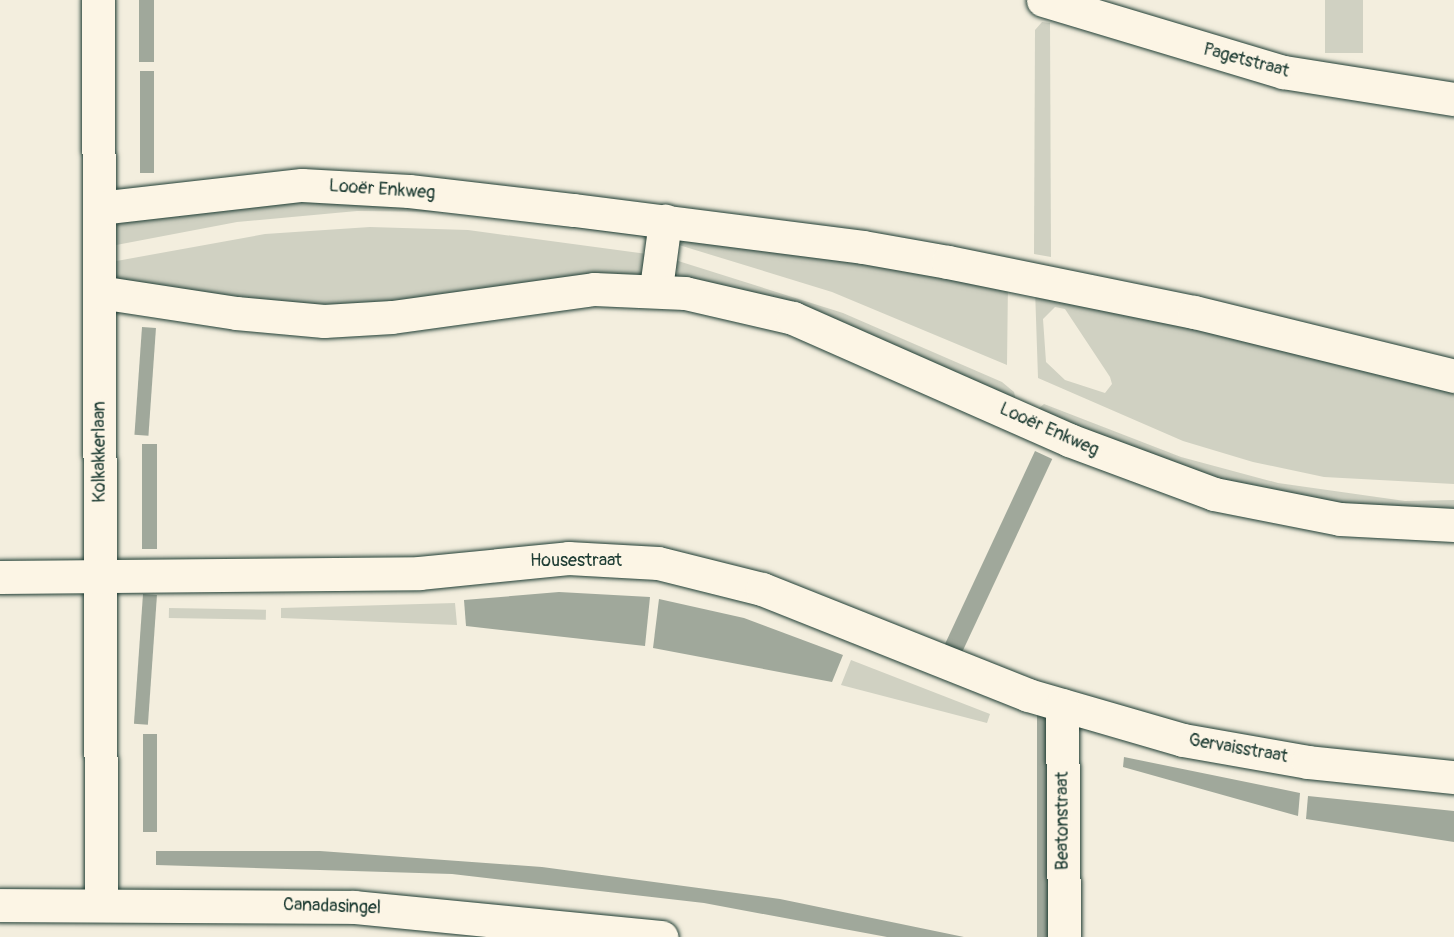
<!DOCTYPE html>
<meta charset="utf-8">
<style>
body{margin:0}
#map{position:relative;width:1454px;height:937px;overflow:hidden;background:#f3eede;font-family:Pangolin,sans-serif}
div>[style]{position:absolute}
.green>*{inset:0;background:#d0d1c2;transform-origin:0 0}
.water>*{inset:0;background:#a0a89b;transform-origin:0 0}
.roads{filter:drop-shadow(0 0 2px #1f3d34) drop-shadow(0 0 2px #1f3d34)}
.street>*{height:33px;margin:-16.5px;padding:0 16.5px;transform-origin:16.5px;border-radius:16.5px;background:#fcf5e5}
span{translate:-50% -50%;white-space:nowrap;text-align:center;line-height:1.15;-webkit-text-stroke:5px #fcf5e5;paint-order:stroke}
.street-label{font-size:18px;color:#1f3d34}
</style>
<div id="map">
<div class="green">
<i style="left:1325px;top:0;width:38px;height:53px"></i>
<i style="clip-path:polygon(1042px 22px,1050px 23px,1051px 257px,1034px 254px,1035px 30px)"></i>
<i style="clip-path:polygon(341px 195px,643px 232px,645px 237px,453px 212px,357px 211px,237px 222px,111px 246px,117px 225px,126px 219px)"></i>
<i style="clip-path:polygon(370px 227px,468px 230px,647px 254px,640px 276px,351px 311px,116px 283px,111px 262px,265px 234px)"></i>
<i style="clip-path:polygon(686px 239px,1008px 282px,1007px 365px,832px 292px,679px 245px)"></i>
<i style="clip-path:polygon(675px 260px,843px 313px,1002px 382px,1014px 392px,1017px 405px,679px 281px)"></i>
<i style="clip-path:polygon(evenodd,1035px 289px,1454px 383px,1454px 484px,1324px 477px,1253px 462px,1183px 441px,1038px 378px,1035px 289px,1055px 307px,1065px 309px,1110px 377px,1112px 384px,1105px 393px,1065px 380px,1046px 362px,1043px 319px,1055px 307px)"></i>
<i style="clip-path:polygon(1044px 404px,1181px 457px,1278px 483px,1405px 501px,1454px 500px,1454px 518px,1382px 516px,1212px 483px,1038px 409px)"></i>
<i style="clip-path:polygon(455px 603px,457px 625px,281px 618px,281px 608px)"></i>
<i style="left:169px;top:608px;width:97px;height:10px;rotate:1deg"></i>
<i style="clip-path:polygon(851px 660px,990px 714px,987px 723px,841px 685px)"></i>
</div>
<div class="water">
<i style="left:139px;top:0;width:15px;height:62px"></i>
<i style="left:140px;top:71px;width:14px;height:102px"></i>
<i style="left:142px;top:327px;width:14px;height:108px;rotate:4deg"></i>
<i style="left:142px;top:444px;width:15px;height:105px"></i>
<i style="left:1035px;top:451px;width:19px;height:224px;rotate:25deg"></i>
<i style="clip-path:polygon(559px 592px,650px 597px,645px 646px,466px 626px,464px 600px)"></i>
<i style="left:143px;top:594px;width:14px;height:130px;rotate:4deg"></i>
<i style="clip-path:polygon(659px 599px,744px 618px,843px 655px,832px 682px,653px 648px)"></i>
<i style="clip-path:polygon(1037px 710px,1048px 720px,1052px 937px,1037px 937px)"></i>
<i style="left:143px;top:734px;width:14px;height:98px"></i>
<i style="clip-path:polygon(1124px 757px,1300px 793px,1298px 816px,1123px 767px)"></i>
<i style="clip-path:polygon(1308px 796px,1454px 811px,1454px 842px,1306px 819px)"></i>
<i style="clip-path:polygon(156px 851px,320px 851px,542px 867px,780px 899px,964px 937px,887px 937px,704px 903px,452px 874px,156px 865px)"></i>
</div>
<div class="roads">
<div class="street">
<i style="left:98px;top:0;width:903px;rotate:89.81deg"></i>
<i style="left:1043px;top:0;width:251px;rotate:16.7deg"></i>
<i style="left:1283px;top:72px;width:173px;rotate:9deg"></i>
<i style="left:99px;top:208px;width:204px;rotate:-6.5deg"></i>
<i style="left:302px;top:185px;width:107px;rotate:3.2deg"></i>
<i style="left:409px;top:191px;width:166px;rotate:6.6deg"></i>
<i style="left:574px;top:210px;width:291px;rotate:7.3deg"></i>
<i style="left:863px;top:247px;width:86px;rotate:10deg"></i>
<i style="left:948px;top:262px;width:251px;rotate:11.5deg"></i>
<i style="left:1194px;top:312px;width:268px;rotate:13.8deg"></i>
<i style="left:656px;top:288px;width:68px;rotate:-82.3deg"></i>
<i style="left:99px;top:292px;width:139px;rotate:8.7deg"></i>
<i style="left:236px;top:313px;width:88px;rotate:5.2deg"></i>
<i style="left:324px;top:321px;width:68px;rotate:-3.4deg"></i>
<i style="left:392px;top:317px;width:204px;rotate:-7.9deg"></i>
<i style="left:594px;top:289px;width:91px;rotate:2.5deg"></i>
<i style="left:685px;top:293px;width:111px;rotate:13deg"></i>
<i style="left:793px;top:318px;width:302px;rotate:23.8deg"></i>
<i style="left:1069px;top:440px;width:155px;rotate:20.4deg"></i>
<i style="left:1214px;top:494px;width:128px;rotate:11.2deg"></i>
<i style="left:1340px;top:519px;width:114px;rotate:3deg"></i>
<i style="left:0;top:577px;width:419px;rotate:-0.5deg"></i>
<i style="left:419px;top:573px;width:150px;rotate:-5.7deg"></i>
<i style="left:568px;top:558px;width:90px;rotate:3.2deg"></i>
<i style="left:658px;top:563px;width:107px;rotate:14deg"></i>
<i style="left:762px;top:589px;width:286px;rotate:21.7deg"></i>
<i style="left:1028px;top:695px;width:161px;rotate:16.2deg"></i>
<i style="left:1183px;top:740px;width:127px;rotate:10deg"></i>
<i style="left:1308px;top:762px;width:147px;rotate:5.9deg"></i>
<i style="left:1062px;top:705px;width:232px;rotate:89.5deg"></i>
<i style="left:0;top:905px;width:354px;rotate:0.3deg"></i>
<i style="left:354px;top:907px;width:309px;rotate:5.6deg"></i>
</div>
</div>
<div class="street-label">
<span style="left:1246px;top:61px;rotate:15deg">Pagetstraat</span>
<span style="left:382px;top:190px;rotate:4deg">Looër Enkweg</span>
<span style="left:1049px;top:430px;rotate:24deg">Looër Enkweg</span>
<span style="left:100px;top:452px;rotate:-90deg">Kolkakkerlaan</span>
<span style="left:576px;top:561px">Housestraat</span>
<span style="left:1238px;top:749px;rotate:10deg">Gervaisstraat</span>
<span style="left:1063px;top:821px;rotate:-90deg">Beatonstraat</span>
<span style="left:332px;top:907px;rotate:2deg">Canadasingel</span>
</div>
</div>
